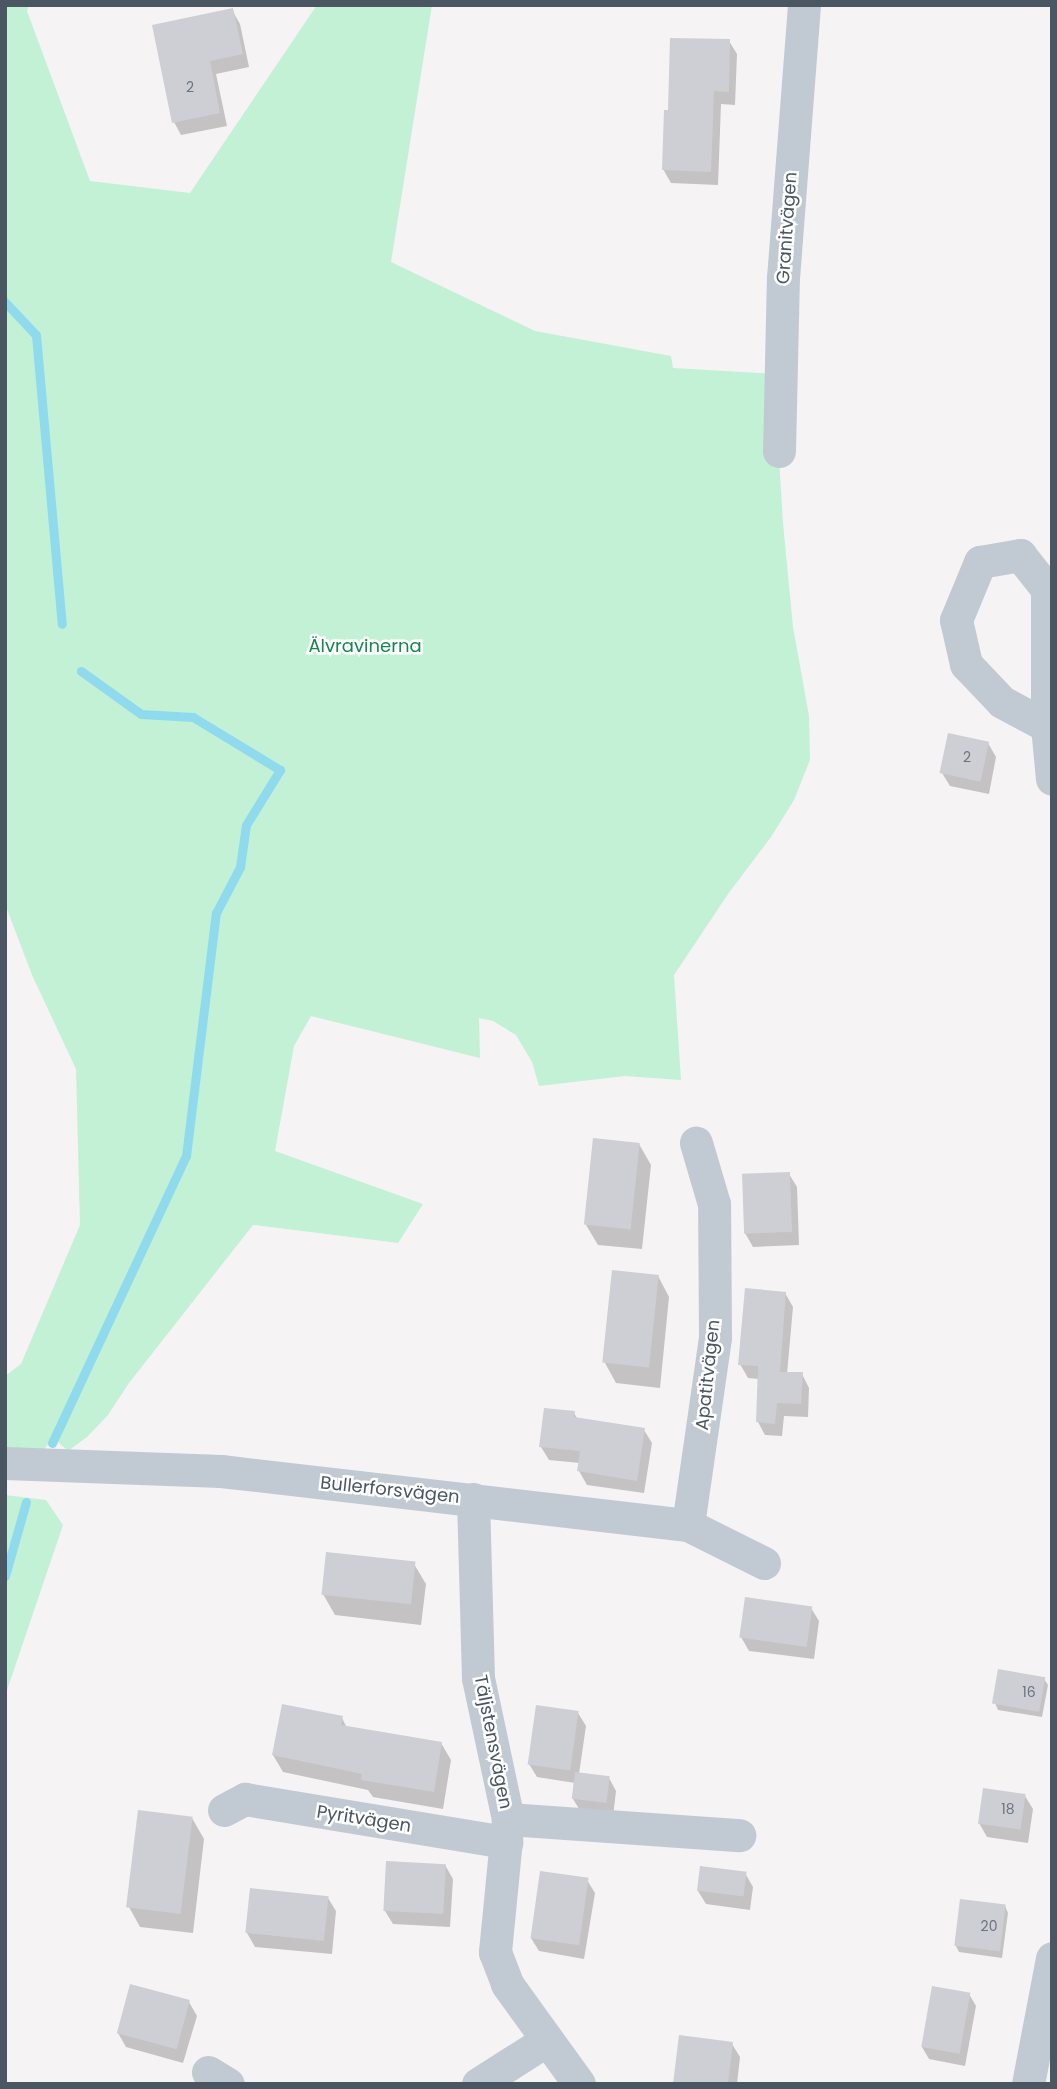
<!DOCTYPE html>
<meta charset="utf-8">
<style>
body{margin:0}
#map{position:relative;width:1057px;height:2089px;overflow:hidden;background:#f5f3f3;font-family:Poppins,sans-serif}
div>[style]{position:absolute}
.green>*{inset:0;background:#c3f1d5}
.shadow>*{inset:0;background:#0003}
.stream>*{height:9px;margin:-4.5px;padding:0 4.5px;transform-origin:4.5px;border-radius:4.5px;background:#90daee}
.building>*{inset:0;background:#cdcfd5;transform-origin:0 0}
.minor>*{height:33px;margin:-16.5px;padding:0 16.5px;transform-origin:16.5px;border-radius:16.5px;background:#c1cad2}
span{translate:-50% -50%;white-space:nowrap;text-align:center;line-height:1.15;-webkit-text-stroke:5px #fff;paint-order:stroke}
.number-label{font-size:14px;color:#6b747e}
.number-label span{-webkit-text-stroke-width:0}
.street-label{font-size:18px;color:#4a5661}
.park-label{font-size:18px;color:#17864f}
.frame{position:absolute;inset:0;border:7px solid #4a5661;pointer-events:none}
</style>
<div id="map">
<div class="green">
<i style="clip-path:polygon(5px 5px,29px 5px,27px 11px,90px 181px,190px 193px,317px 5px,432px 5px,391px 262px,535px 331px,671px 356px,673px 368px,778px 374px,778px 442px,783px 523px,793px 627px,809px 716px,810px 760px,794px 800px,771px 837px,728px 894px,674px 975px,681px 1080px,625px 1076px,539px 1086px,532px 1062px,516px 1035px,493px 1021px,479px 1018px,480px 1058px,311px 1016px,294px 1046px,275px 1151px,423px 1204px,398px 1243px,253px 1225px,129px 1383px,108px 1415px,87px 1437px,68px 1451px,59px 1443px,57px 1432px,37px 1459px,5px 1452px,5px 1376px,21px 1364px,80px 1225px,76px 1069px,32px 975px,5px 904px)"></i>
<i style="clip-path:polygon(5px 1495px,46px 1500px,63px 1525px,5px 1696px)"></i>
</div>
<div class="shadow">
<i style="clip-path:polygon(232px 10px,240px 24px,249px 67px,216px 74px,227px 126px,181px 135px,174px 122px)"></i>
<i style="clip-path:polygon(729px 41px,737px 54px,735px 105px,721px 104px,718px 185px,671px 183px,663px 169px,670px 112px)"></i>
<i style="clip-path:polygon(988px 743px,996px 757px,989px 794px,950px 786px,942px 773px)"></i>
<i style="clip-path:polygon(639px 1144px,651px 1165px,642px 1249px,598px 1245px,586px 1225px)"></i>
<i style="clip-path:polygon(789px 1174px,797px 1187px,799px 1245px,753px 1247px,745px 1233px)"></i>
<i style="clip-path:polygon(658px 1276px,669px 1297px,660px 1388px,616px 1383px,605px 1363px)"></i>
<i style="clip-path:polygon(785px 1293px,793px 1307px,787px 1374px,802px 1374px,809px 1388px,808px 1417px,784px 1416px,782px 1436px,765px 1435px,758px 1422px,759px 1379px,748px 1378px,740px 1364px)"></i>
<i style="clip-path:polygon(574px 1413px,578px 1420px,644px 1430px,652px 1443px,644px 1493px,587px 1485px,579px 1471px,580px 1463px,549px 1460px,541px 1447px)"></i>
<i style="clip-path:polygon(414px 1564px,426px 1584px,421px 1625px,335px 1615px,323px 1594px)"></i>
<i style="clip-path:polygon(811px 1608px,819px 1621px,814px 1659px,749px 1651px,741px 1637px)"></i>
<i style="clip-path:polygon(1044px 1679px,1048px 1685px,1042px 1717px,998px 1710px,995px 1703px)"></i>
<i style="clip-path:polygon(578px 1713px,586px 1726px,579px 1774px,609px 1778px,616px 1791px,613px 1817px,581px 1812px,573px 1799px,575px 1783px,537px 1777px,529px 1764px)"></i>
<i style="clip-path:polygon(342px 1718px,347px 1728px,441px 1743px,451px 1760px,443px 1809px,373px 1797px,368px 1790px,283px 1772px,273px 1755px)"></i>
<i style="clip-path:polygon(1025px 1796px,1033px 1809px,1028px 1843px,987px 1837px,979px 1823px)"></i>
<i style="clip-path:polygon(192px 1818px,204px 1839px,193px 1933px,140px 1927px,129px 1907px)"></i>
<i style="clip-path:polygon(445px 1865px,453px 1879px,450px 1927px,393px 1924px,385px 1911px)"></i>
<i style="clip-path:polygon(745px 1873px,753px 1887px,750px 1910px,706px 1904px,698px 1891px)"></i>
<i style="clip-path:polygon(587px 1880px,595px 1893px,584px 1959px,539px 1951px,531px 1938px)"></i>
<i style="clip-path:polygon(328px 1898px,336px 1911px,332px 1954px,255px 1947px,247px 1933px)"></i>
<i style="clip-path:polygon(1005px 1906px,1008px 1913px,1002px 1958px,959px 1952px,956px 1946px)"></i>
<i style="clip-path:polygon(969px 1994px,976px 2006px,965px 2066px,929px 2059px,922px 2047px)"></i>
<i style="clip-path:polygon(189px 2002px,197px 2016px,183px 2063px,126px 2047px,118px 2033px)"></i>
<i style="clip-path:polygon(732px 2044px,740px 2057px,737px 2084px,674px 2084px)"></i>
</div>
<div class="stream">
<i style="left:5px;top:302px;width:45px;rotate:46.8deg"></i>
<i style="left:36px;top:335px;width:290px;rotate:84.9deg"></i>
<i style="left:52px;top:1443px;width:317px;rotate:-65deg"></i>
<i style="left:186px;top:1156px;width:245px;rotate:-83deg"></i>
<i style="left:216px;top:913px;width:52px;rotate:-62.4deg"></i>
<i style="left:240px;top:867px;width:42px;rotate:-81.9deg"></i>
<i style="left:246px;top:825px;width:65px;rotate:-58.3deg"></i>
<i style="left:280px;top:770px;width:102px;rotate:-148.7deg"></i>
<i style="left:193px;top:717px;width:52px;rotate:-176.7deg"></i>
<i style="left:141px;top:714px;width:74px;rotate:-144.4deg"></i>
<i style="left:5px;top:1576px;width:77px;rotate:-74.2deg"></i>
</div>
<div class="building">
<i style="clip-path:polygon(233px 8px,243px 54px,210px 61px,220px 113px,172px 123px,152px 25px)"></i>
<i style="clip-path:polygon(670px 38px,730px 39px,729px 92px,714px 91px,711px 172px,662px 170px,664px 110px,668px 110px)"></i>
<i style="left:948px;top:733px;width:42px;height:41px;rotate:12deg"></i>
<i style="left:593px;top:1138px;width:47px;height:87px;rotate:6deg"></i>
<i style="left:790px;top:1172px;width:60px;height:48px;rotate:88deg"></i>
<i style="left:612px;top:1270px;width:47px;height:93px;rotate:6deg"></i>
<i style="clip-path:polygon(745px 1288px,786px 1292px,780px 1372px,803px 1372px,801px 1404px,777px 1403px,775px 1424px,756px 1422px,758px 1366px,738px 1365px)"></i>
<i style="clip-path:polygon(544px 1408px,575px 1411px,574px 1417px,645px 1428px,637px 1481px,577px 1471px,580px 1451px,539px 1447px)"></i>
<i style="left:326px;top:1552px;width:90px;height:43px;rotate:6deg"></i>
<i style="left:745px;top:1597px;width:68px;height:41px;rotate:8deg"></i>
<i style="left:998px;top:1669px;width:48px;height:35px;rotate:10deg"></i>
<i style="clip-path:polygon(282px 1704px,343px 1716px,341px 1725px,442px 1742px,434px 1792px,361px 1780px,362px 1774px,272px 1755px)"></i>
<i style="left:536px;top:1705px;width:43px;height:60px;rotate:8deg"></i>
<i style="left:575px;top:1772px;width:35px;height:27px;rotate:7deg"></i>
<i style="left:983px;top:1788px;width:43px;height:36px;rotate:8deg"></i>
<i style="left:138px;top:1810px;width:55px;height:98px;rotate:7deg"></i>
<i style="left:386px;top:1861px;width:60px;height:50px;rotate:3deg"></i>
<i style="left:700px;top:1866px;width:47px;height:25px;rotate:7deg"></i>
<i style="left:540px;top:1871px;width:49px;height:68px;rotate:8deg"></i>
<i style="left:250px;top:1888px;width:79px;height:45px;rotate:6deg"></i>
<i style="left:960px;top:1899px;width:46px;height:47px;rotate:7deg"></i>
<i style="left:130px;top:1984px;width:62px;height:51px;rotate:15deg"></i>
<i style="left:932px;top:1986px;width:39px;height:62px;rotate:10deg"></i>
<i style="clip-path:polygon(679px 2035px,733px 2042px,728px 2084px,673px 2084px)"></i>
</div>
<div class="minor">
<i style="left:779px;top:451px;width:173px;rotate:-88.7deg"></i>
<i style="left:783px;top:278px;width:274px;rotate:-85.6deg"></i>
<i style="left:1047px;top:726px;width:51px;rotate:-151.9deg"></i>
<i style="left:1002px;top:702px;width:52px;rotate:-133.5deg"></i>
<i style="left:966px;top:664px;width:45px;rotate:-102.8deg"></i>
<i style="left:956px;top:620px;width:63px;rotate:-67.5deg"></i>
<i style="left:980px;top:562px;width:41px;rotate:-9.9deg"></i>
<i style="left:1020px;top:555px;width:43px;rotate:51.5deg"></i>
<i style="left:1047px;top:589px;width:137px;rotate:90deg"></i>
<i style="left:1047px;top:726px;width:53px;rotate:84.6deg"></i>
<i style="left:5px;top:1463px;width:216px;rotate:2.1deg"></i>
<i style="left:221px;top:1471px;width:470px;rotate:6.6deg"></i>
<i style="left:688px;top:1525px;width:85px;rotate:26.6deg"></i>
<i style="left:473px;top:1499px;width:179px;rotate:88.4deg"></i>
<i style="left:478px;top:1678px;width:144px;rotate:78deg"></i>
<i style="left:508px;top:1819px;width:134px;rotate:95.6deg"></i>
<i style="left:495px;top:1952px;width:34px;rotate:69deg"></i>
<i style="left:507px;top:1984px;width:123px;rotate:54.2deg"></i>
<i style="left:688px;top:1525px;width:190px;rotate:-81.8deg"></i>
<i style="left:715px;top:1337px;width:133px;rotate:-90.4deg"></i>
<i style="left:714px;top:1204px;width:64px;rotate:-106.4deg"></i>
<i style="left:224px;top:1810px;width:24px;rotate:-28deg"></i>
<i style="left:245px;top:1799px;width:265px;rotate:9.4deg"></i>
<i style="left:508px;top:1819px;width:232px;rotate:4deg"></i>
<i style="left:208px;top:2072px;width:23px;rotate:31deg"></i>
<i style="left:478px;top:2084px;width:82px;rotate:-32.5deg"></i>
<i style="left:1028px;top:2084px;width:128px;rotate:-79.2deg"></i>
</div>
<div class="number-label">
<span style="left:190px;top:87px">2</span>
<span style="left:967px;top:757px">2</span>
<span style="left:1029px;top:1692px">16</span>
<span style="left:1008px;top:1809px">18</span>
<span style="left:989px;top:1926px">20</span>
</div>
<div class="street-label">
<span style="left:787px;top:228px;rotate:-86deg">Granitvägen</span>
<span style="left:708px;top:1375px;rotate:-84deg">Apatitvägen</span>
<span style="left:390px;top:1490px;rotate:6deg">Bullerforsvägen</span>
<span style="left:493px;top:1742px;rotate:79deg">Täljstensvägen</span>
<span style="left:364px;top:1819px;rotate:9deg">Pyritvägen</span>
</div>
<div class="park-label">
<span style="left:365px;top:646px">Älvravinerna</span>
</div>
<div class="frame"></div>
</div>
